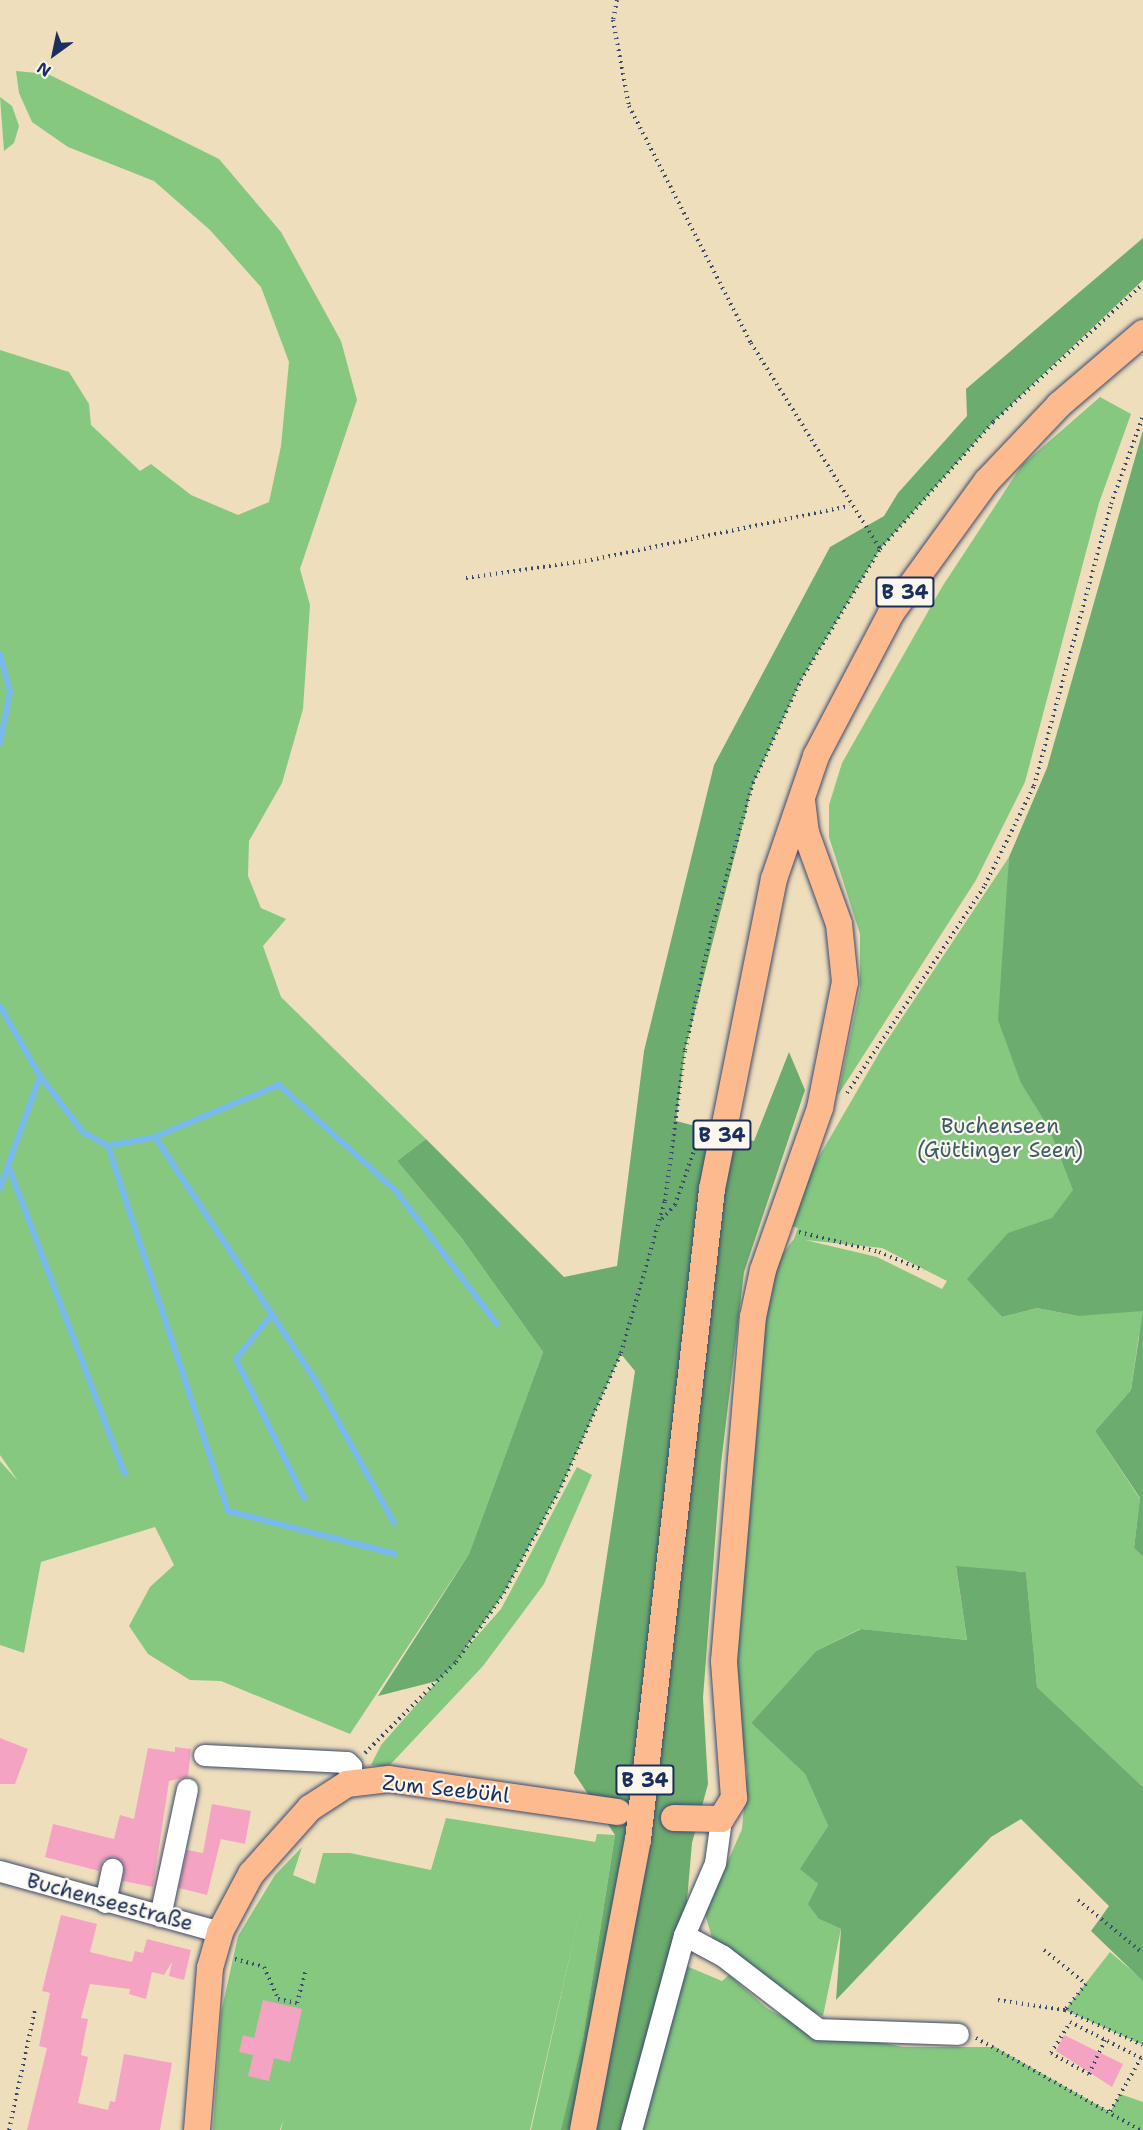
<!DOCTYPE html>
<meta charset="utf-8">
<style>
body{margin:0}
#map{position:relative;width:1143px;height:2130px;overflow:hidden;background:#efdebc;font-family:"Shantell Sans",sans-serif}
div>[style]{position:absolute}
.green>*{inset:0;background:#86c880}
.forest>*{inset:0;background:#6cac6e}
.stream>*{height:6px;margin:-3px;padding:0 3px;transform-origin:3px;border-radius:3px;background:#79baee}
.building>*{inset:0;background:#f4a4c2}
.path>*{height:4px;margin-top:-2px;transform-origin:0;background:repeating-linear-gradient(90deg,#3b496c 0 1.5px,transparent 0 6px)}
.roads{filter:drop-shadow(0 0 2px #3b496c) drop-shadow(0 0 2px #3b496c)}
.minor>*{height:21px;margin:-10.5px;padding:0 10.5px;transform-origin:10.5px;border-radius:10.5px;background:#fff}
.major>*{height:26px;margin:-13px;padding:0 13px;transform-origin:13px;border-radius:13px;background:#fcba8e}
span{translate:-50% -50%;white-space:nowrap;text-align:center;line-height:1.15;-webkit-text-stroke:4.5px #fbf7ec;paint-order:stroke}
.shield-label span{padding:2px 4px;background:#fbf7ec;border:2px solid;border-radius:4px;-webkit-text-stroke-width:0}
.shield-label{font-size:20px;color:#1b2f5e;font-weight:700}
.park-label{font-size:21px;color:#3b5d68}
.street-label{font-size:21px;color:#1b2f5e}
.north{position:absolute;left:24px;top:24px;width:60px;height:60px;-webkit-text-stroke:4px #fbf7ec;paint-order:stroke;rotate:213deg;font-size:16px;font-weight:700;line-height:24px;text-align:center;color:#1b2f5e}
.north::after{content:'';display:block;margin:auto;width:21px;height:27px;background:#1b2f5e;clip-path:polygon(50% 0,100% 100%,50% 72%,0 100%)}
</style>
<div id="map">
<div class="green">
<i style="clip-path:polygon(16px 71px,48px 74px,219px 159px,281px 232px,341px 341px,357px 400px,300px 569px,310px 605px,303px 709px,282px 783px,249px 841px,248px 876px,261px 908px,286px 919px,263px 946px,281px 997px,426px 1139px,397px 1161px,460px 1236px,543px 1352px,469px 1554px,350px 1734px,221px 1681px,190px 1680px,148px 1654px,129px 1626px,150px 1587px,174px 1565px,155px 1527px,41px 1562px,24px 1653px,0 1645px,0 1461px,18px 1481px,0 1455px,0 350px,69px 372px,89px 404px,91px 425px,140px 471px,151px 464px,191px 495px,238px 515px,269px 502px,281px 446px,289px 362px,261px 287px,210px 230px,154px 181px,68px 147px,32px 122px,19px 93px)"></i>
<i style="clip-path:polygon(0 97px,12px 106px,19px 126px,14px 143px,4px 151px)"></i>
<i style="clip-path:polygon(1100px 397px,1131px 414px,1099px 503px,1025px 782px,976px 880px,838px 1095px,860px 989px,860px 934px,829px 837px,829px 805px,842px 763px,942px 587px,1022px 465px)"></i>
<i style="clip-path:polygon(evenodd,1143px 456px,1143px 1337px,1139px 1335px,1131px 1390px,1095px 1431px,1140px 1499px,1134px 1548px,1143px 1557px,1143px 1787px,1037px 1687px,1026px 1572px,956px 1567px,967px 1640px,860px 1629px,816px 1651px,751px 1723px,805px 1774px,828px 1826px,801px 1869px,818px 1884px,819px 1919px,841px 1929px,823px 2016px,794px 2004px,713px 1941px,705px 1914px,742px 1829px,747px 1772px,733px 1681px,760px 1338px,768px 1298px,781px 1256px,794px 1239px,798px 1228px,788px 1225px,813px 1167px,882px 1048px,1009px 857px,1007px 920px,1143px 456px,805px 1240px,882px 1248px,947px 1281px,942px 1289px,877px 1257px,805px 1240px,1143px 456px,968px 1277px,1078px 1316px,1037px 1308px,1002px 1317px,968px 1277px)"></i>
<i style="clip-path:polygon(577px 1467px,592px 1475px,544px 1584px,483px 1666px,388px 1767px,371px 1765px,381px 1745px,501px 1609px)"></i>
<i style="clip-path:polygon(446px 1818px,596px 1842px,530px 2130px,281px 2130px,283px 2120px,280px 2130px,213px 2130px,221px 2013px,238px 1936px,275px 1875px,302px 1847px,293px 1875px,315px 1884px,323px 1853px,350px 1853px,431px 1870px)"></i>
<i style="clip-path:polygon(597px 1834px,615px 1835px,583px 2039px,562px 2130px,531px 2130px)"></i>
<i style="clip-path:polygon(1110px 1952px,1143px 1980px,1143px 2045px,1065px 2010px)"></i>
<i style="clip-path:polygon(677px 1962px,722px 1981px,729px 1975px,768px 2009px,799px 2025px,903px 2047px,995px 2047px,1110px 2112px,1120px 2094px,1143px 2102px,1143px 2130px,631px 2130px)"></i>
</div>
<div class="forest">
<i style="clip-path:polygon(1143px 238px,1143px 280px,993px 422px,880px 549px,801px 680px,753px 784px,685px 1050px,676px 1121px,754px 1141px,789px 1052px,805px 1090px,744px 1272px,721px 1464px,703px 1698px,708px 1784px,692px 1843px,684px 1935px,631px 2130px,561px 2130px,583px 2039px,615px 1835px,574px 1773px,635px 1371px,621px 1354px,561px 1487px,504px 1593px,456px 1662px,437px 1681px,378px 1696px,469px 1554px,543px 1352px,460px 1236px,397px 1161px,426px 1139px,564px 1277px,617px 1266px,644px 1051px,714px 765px,830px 547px,884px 516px,898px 493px,967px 416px,966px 389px)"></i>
<i style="clip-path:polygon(1143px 430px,1143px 1557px,1134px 1548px,1140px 1498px,1095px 1431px,1131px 1390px,1143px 1311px,1078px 1316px,1037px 1308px,1002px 1317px,967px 1279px,1008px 1233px,1052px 1218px,1073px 1190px,1049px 1128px,1021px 1083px,998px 1020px,1009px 857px,1047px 768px)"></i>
<i style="clip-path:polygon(956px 1566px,1026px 1572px,1037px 1687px,1143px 1787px,1143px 1981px,1091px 1931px,1109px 1906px,1021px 1819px,991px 1837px,836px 2000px,841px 1929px,819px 1919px,808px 1904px,818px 1884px,800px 1869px,828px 1826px,805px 1774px,751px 1723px,816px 1651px,861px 1629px,967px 1640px)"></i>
</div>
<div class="stream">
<i style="left:0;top:654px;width:39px;rotate:75deg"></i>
<i style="left:10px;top:692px;width:52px;rotate:101.1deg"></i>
<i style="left:0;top:1006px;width:81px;rotate:60.3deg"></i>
<i style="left:40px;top:1076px;width:71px;rotate:52.5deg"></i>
<i style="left:83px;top:1132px;width:29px;rotate:29deg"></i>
<i style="left:108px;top:1146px;width:48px;rotate:-10.8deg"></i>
<i style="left:155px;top:1137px;width:134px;rotate:-22.8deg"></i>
<i style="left:279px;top:1085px;width:158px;rotate:42.2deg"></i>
<i style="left:396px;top:1191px;width:167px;rotate:52.8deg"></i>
<i style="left:155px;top:1137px;width:292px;rotate:56.6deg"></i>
<i style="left:316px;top:1381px;width:162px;rotate:61.2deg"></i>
<i style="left:108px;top:1146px;width:384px;rotate:71.8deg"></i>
<i style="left:228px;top:1511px;width:172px;rotate:14.4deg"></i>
<i style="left:8px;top:1165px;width:330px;rotate:69.3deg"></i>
<i style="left:0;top:1188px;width:119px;rotate:-70.3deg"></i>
<i style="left:272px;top:1314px;width:58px;rotate:128.7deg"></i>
<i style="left:236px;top:1359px;width:155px;rotate:63.9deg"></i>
</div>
<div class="building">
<i style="clip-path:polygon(0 1738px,28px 1749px,15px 1784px,0 1784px)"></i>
<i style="clip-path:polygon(175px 1747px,191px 1749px,188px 1777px,169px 1781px,153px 1887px,123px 1881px,124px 1866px,115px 1857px,103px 1860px,99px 1871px,45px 1857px,53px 1824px,114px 1839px,120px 1815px,134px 1819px,148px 1748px,175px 1752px)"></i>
<i style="clip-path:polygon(212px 1804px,251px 1811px,245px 1844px,221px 1839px,207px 1895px,179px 1888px,187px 1850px,203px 1853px)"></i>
<i style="clip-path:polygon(61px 1915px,97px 1924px,90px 1952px,110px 1957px,132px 1962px,135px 1951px,143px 1953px,147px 1939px,191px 1950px,184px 1980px,169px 1976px,172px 1962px,164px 1975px,152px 1972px,146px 1999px,129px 1994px,130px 1989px,90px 1984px,81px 2018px,88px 2019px,81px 2055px,88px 2057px,78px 2103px,108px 2110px,110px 2101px,115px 2102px,124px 2054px,172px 2063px,160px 2130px,27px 2130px,47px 2048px,39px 2046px,50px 1993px,42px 1991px)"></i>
<i style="clip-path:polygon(263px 2000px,302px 2009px,290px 2062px,274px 2058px,269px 2081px,248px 2076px,253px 2055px,239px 2052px,243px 2035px,254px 2038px)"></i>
<i style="clip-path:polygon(1064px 2035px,1123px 2064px,1112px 2087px,1056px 2051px)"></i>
</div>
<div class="path">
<i style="left:617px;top:0;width:20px;rotate:101deg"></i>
<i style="left:613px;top:20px;width:87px;rotate:79.5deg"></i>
<i style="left:629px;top:106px;width:267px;rotate:62.8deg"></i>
<i style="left:751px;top:343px;width:243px;rotate:57.9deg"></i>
<i style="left:466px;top:578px;width:126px;rotate:-8.2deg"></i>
<i style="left:591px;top:560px;width:264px;rotate:-11.8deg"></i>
<i style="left:847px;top:1093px;width:250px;rotate:-56.4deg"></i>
<i style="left:985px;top:885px;width:110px;rotate:-63.7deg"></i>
<i style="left:1034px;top:786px;width:292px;rotate:-74.7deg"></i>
<i style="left:1111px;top:504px;width:94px;rotate:-70deg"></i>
<i style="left:662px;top:1219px;width:19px;rotate:-47deg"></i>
<i style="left:675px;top:1205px;width:60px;rotate:-70.7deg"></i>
<i style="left:799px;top:1232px;width:82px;rotate:14deg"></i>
<i style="left:879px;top:1252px;width:48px;rotate:22.2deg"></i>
<i style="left:365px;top:1753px;width:129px;rotate:-45deg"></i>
<i style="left:456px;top:1662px;width:84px;rotate:-55.2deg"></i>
<i style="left:504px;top:1593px;width:120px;rotate:-61.7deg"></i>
<i style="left:561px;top:1487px;width:147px;rotate:-65.9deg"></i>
<i style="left:621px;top:1353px;width:158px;rotate:-73.9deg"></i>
<i style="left:665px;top:1201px;width:152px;rotate:-82.5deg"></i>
<i style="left:685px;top:1050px;width:125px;rotate:-77.5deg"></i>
<i style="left:712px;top:928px;width:151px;rotate:-74.2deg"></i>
<i style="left:753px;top:783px;width:114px;rotate:-65deg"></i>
<i style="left:801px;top:680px;width:153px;rotate:-58.9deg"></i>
<i style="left:880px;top:549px;width:170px;rotate:-48.3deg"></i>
<i style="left:993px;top:422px;width:204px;rotate:-42.6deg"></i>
<i style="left:1078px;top:1900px;width:84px;rotate:39.2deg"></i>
<i style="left:1044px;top:1950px;width:54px;rotate:39deg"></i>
<i style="left:1086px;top:1984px;width:33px;rotate:129deg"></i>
<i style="left:235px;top:1959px;width:30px;rotate:15deg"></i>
<i style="left:264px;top:1967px;width:35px;rotate:66deg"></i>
<i style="left:278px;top:1999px;width:19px;rotate:12deg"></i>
<i style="left:297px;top:2003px;width:34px;rotate:-75deg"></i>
<i style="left:998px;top:2000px;width:68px;rotate:8.5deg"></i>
<i style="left:1065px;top:2010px;width:85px;rotate:24.2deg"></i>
<i style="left:976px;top:2038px;width:188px;rotate:29.3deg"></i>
<i style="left:1105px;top:2040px;width:38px;rotate:115deg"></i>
<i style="left:1089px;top:2074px;width:43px;rotate:-151.1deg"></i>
<i style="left:1051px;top:2053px;width:36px;rotate:-58deg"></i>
<i style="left:1070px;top:2022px;width:80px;rotate:26.9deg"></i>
<i style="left:1141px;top:2058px;width:62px;rotate:119.9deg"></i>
<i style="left:9px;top:2130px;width:123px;rotate:-77.8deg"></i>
</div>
<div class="roads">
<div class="minor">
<i style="left:204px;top:1755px;width:143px;rotate:2.8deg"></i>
<i style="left:347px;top:1762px;width:6px;rotate:45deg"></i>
<i style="left:351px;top:1766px;width:18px;rotate:103deg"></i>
<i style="left:0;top:1871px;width:228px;rotate:15.5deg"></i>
<i style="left:105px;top:1902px;width:34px;rotate:-78deg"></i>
<i style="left:160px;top:1916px;width:130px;rotate:-78deg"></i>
<i style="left:684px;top:1935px;width:44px;rotate:28.3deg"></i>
<i style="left:723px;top:1956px;width:120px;rotate:37.5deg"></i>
<i style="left:818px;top:2029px;width:140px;rotate:2deg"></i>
<i style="left:631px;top:2130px;width:202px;rotate:-74.8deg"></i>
<i style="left:684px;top:1935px;width:78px;rotate:-66.7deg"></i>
<i style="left:715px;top:1863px;width:44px;rotate:-82.2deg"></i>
</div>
<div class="major">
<i style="left:674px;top:1818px;width:47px;rotate:1.2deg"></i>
<i style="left:721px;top:1819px;width:25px;rotate:-58deg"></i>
<i style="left:734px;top:1798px;width:137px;rotate:-94.2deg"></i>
<i style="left:724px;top:1661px;width:345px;rotate:-85.2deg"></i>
<i style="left:753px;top:1317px;width:48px;rotate:-78deg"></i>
<i style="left:763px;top:1270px;width:172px;rotate:-70.6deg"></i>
<i style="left:820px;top:1108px;width:128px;rotate:-78.8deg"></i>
<i style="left:845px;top:982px;width:58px;rotate:-95.9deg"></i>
<i style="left:839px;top:924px;width:97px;rotate:-109.9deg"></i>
<i style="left:806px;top:833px;width:32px;rotate:-97deg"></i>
<i style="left:197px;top:2130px;width:163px;rotate:-85.4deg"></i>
<i style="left:210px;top:1968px;width:37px;rotate:-74deg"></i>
<i style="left:220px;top:1932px;width:66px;rotate:-61.9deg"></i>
<i style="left:251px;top:1874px;width:89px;rotate:-48.2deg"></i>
<i style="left:310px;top:1808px;width:44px;rotate:-33deg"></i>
<i style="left:347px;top:1784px;width:42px;rotate:-6.8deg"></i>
<i style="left:389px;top:1779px;width:231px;rotate:8.2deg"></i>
<i style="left:583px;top:2130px;width:295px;rotate:-79.3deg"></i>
<i style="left:638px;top:1840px;width:655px;rotate:-83.51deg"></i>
<i style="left:712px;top:1189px;width:316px;rotate:-78.7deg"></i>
<i style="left:774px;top:879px;width:130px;rotate:-71.1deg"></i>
<i style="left:816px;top:756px;width:161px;rotate:-62.3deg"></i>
<i style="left:891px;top:613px;width:163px;rotate:-54deg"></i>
<i style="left:987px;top:481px;width:105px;rotate:-46.5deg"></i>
<i style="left:1059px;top:405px;width:111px;rotate:-40.6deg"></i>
</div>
</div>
<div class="shield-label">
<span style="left:905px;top:592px">B 34</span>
<span style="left:722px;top:1135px">B 34</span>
<span style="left:645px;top:1780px">B 34</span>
</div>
<div class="park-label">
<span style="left:1000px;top:1138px">Buchenseen<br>(Güttinger Seen)</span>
</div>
<div class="street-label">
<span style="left:446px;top:1789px;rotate:6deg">Zum Seebühl</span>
<span style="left:110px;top:1902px;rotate:15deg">Buchenseestraße</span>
</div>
<div class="north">N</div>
</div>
